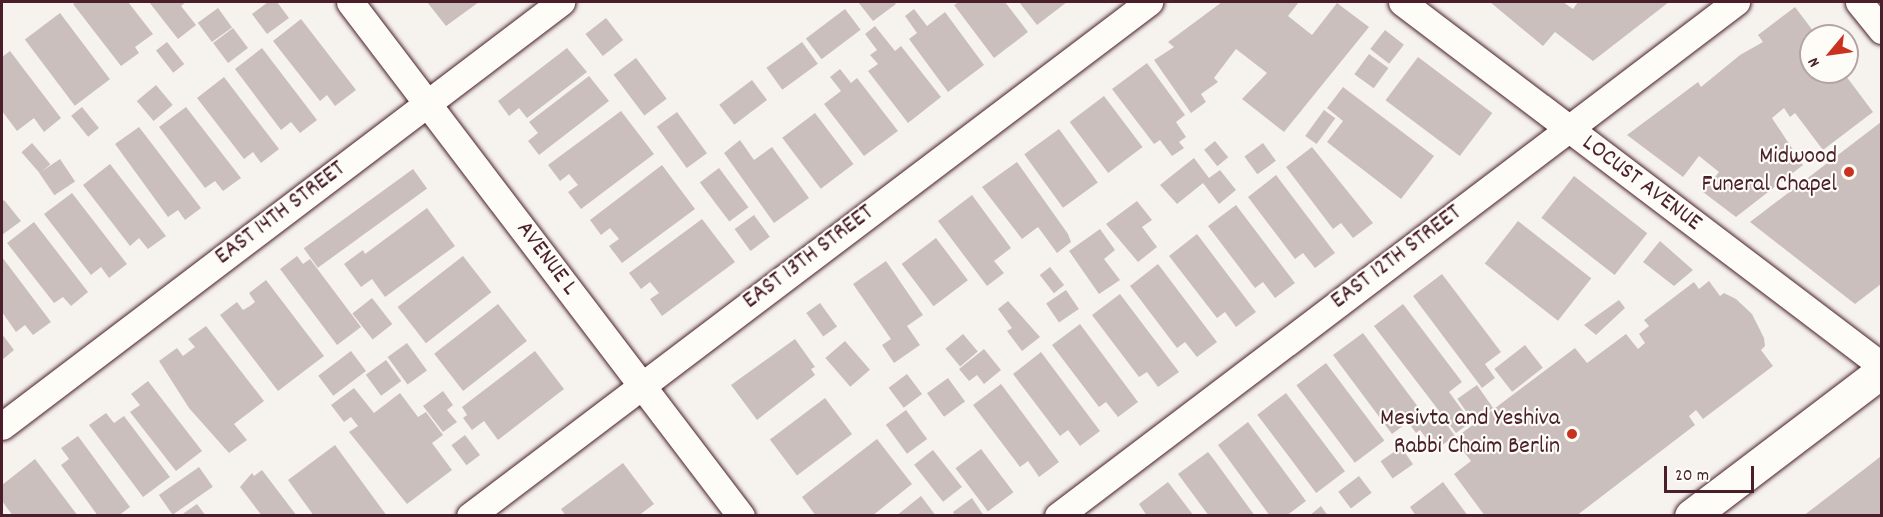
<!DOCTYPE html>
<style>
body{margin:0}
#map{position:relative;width:1883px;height:517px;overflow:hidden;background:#f6f3ef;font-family:Dekko,sans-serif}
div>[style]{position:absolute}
.building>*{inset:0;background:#cbbfbe;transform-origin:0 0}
.roads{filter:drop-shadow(0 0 2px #4a1f2b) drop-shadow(0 0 2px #4a1f2b)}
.street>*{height:27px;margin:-13.5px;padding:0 13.5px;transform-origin:13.5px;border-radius:13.5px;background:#fdfcf7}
.secondary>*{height:33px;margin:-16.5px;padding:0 16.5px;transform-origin:16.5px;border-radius:16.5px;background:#fdfcf7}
.dots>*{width:16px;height:16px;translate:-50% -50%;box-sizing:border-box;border:3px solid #fdfcf7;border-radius:50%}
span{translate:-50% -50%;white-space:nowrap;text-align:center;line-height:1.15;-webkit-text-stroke:4.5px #fdfcf7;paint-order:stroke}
.poi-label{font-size:24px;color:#4a1f2b}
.right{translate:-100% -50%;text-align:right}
.street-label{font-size:24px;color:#4a1f2b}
.frame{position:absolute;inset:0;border:3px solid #4a1f2b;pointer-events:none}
.north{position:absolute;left:1799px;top:24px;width:60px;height:60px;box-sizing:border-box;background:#fdfcf7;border:2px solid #b5a4a5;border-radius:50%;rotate:241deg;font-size:16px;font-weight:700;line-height:24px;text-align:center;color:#4a1f2b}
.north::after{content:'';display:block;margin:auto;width:21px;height:27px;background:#c8321e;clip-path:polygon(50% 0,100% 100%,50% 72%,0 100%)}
.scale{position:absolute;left:1664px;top:466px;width:90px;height:27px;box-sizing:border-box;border:3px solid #4a1f2b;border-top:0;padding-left:8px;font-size:18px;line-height:21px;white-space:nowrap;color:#4a1f2b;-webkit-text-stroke:4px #fdfcf7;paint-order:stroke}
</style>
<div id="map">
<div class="building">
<i style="clip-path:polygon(76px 2px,128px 2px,153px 34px,135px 47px,139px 53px,121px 66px,73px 4px)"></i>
<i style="clip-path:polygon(149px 2px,186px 2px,181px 6px,196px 25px,178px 39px)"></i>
<i style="clip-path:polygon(268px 2px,277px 2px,289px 18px,267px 34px,252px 14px)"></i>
<i style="clip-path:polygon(427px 2px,479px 2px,446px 26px)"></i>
<i style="clip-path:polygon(858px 2px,894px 2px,896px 4px,873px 21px)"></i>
<i style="clip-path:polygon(959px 2px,1005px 2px,1028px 32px,994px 58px,954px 5px)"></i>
<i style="clip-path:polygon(1019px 2px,1067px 2px,1037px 25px)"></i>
<i style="clip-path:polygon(1222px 2px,1299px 2px,1288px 16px,1312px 35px,1337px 3px,1369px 27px,1284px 132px,1242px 99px,1267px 73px,1236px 49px,1214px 78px,1218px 82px,1201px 94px,1206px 102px,1191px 113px,1154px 60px,1174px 47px,1168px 42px)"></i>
<i style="clip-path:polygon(1490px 2px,1563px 2px,1573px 9px,1578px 2px,1669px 2px,1593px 61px,1555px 32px,1543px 46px)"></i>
<i style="clip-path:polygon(1795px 7px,1817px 36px,1811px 36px,1811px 72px,1843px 72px,1873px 112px,1823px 150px,1795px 113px,1790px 117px,1784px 108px,1772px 118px,1803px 165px,1736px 217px,1703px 192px,1719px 172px,1699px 156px,1683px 177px,1627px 135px,1698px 82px,1701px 87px,1740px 55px,1763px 42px,1758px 35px)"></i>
<i style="left:218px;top:8px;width:24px;height:25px;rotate:54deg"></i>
<i style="left:845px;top:9px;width:26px;height:49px;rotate:53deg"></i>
<i style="clip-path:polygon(914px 9px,927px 26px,945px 12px,984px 65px,948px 92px,909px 39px,917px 33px,905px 16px)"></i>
<i style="left:60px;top:13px;width:83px;height:44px;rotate:53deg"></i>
<i style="left:606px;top:18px;width:28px;height:26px;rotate:52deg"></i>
<i style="clip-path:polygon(301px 19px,356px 90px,335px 106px,327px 95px,320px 101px,273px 41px)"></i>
<i style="clip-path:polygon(875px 26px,895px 51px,901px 46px,941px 97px,908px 123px,868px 71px,878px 64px,870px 55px,877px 50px,865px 34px)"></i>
<i style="left:233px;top:28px;width:25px;height:25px;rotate:53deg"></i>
<i style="left:1385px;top:30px;width:24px;height:24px;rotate:38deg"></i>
<i style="left:167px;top:42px;width:28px;height:14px;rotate:52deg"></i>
<i style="left:802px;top:42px;width:27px;height:44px;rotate:54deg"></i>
<i style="clip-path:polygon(262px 48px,317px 120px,300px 133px,291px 122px,281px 130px,235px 69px)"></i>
<i style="clip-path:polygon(567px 48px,587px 72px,527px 118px,519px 108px,509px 116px,498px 101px)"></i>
<i style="clip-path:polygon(10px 51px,61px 118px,44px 132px,34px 118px,17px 131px,2px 111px,2px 57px)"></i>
<i style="left:1369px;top:54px;width:24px;height:25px;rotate:36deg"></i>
<i style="left:1418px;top:57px;width:93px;height:54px;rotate:37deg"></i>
<i style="left:636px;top:58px;width:51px;height:28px;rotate:53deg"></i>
<i style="clip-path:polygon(1147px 63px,1185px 115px,1176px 122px,1186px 137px,1179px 142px,1184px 148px,1172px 156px,1160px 140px,1154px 144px,1112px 89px)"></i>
<i style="clip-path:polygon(840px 69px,851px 83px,857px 78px,898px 131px,864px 156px,824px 104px,841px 91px,830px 77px)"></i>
<i style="clip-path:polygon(589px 76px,609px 101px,539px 155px,528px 141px,538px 133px,529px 122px)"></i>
<i style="clip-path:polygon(224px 77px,279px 149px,261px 163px,253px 152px,244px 159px,197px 98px)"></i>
<i style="left:752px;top:80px;width:25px;height:41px;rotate:53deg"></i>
<i style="left:156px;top:85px;width:26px;height:25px;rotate:50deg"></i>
<i style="clip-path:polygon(1343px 87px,1434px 156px,1401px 199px,1327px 142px,1343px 121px,1327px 108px)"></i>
<i style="left:1104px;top:96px;width:64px;height:43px;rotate:53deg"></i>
<i style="left:82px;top:107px;width:27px;height:14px;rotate:51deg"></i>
<i style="clip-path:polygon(186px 107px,241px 178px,223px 191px,215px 181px,205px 188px,159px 127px)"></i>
<i style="left:1324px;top:110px;width:14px;height:32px;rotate:36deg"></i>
<i style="clip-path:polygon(621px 111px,654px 154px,581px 209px,568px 192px,578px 185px,569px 174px,560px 181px,548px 165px)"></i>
<i style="left:677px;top:112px;width:51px;height:25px;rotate:54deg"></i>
<i style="left:815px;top:113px;width:64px;height:41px;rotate:53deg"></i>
<i style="clip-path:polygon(1881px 122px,1881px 284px,1855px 304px,1750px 222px)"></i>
<i style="clip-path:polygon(139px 127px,201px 208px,185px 220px,178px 210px,168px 217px,115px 144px)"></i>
<i style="left:1059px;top:129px;width:66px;height:43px;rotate:54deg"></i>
<i style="clip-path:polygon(740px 140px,754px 160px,772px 147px,809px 198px,774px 223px,724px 153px)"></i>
<i style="left:1215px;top:141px;width:21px;height:14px;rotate:51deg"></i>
<i style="left:32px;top:143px;width:28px;height:14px;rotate:49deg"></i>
<i style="left:1263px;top:143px;width:22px;height:23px;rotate:54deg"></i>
<i style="clip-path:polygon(1312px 147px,1373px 223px,1353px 238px,1341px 223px,1333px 229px,1286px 167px)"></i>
<i style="clip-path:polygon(1194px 158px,1209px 178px,1220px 170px,1236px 190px,1219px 204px,1203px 183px,1177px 204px,1160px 185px)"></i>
<i style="left:60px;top:159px;width:27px;height:25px;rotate:56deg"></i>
<i style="clip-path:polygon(1017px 162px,1068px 234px,1071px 242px,1057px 253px,1038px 227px,1022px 239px,982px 187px)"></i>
<i style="clip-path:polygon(110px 164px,166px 236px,148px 249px,139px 238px,130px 246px,83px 185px)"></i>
<i style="clip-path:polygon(662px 165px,695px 209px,622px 263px,609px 246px,619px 239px,610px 228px,601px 235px,590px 220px)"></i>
<i style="left:719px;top:168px;width:49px;height:24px;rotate:53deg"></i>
<i style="left:413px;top:169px;width:24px;height:135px;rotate:54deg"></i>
<i style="clip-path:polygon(1276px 175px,1335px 253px,1315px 268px,1303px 253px,1295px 259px,1248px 197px)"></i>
<i style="left:1574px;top:176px;width:93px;height:53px;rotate:38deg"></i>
<i style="clip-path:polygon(72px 193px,127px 264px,109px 278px,101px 267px,91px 275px,44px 214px)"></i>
<i style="clip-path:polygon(972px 195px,1011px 248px,994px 261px,1004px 273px,987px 286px,938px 221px)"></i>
<i style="clip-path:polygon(4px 200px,21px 221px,2px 235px,2px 202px)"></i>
<i style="clip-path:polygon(1137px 201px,1152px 220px,1142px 227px,1157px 247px,1138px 262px,1106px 224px)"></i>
<i style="clip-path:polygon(1236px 205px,1295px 283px,1275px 298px,1263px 282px,1255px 288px,1208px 226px)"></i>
<i style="clip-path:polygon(427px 208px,455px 246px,385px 297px,372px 279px,361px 287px,344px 264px,363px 250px,365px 254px)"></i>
<i style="left:754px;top:215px;width:27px;height:24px;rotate:54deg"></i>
<i style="clip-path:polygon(702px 219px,735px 262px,662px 316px,650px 299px,659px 293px,650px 282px,641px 289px,629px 273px)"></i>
<i style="left:1518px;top:221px;width:93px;height:54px;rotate:38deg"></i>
<i style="clip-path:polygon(34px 222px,88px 292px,71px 306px,63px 297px,54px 303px,7px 243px)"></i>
<i style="clip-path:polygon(1100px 229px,1115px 250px,1104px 259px,1120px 280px,1099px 294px,1069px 251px)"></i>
<i style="clip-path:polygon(1197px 234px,1256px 312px,1236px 327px,1225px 312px,1217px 318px,1169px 256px)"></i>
<i style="left:936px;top:238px;width:53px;height:43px;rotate:53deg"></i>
<i style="clip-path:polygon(1660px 241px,1693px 270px,1674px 286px,1643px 262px)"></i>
<i style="clip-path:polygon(297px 256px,303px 264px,310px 259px,361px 327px,337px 345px,280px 269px)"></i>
<i style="left:463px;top:256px;width:46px;height:83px;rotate:52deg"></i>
<i style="clip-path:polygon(2px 257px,51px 322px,33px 335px,25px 325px,16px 332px,2px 312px)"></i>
<i style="clip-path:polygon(886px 261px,923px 315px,907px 326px,920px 345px,894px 363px,882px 345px,891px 339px,853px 284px)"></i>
<i style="clip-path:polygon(1158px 264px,1217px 342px,1197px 357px,1185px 342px,1177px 348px,1130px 286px)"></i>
<i style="left:1050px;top:267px;width:23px;height:13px;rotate:52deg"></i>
<i style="clip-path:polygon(1442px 274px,1501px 352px,1485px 364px,1495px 378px,1482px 388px,1413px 296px)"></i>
<i style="clip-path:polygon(266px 280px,324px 356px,278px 391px,220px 315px,237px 302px,243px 310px,250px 306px,255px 302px,249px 293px)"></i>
<i style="clip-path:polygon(1709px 281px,1720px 296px,1724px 293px,1736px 299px,1752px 314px,1764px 338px,1765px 346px,1761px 350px,1773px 366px,1703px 419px,1696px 410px,1689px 416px,1695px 425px,1576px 516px,1485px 516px,1454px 474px,1471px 461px,1454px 439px,1575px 348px,1587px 363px,1626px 334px,1638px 349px,1645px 343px,1639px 334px,1649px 326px,1644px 320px,1694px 282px,1699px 289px)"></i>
<i style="left:1066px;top:290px;width:23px;height:24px;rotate:56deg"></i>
<i style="clip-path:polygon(1120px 294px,1179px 372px,1158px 387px,1147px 372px,1139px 377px,1092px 315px)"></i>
<i style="left:372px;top:298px;width:33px;height:25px;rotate:52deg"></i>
<i style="clip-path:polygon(1619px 300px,1625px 308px,1596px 335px,1584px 325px)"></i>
<i style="clip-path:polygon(1008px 301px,1040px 337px,1022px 351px,1007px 331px,1012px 328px,998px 309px)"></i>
<i style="left:820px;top:303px;width:29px;height:17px;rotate:54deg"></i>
<i style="left:498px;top:304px;width:47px;height:81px;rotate:52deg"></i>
<i style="clip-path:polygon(1403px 304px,1462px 382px,1449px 392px,1471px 422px,1456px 433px,1374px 326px)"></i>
<i style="clip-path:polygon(1080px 324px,1138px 402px,1118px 417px,1106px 402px,1099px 407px,1052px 345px)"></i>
<i style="clip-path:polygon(206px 326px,264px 401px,234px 424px,247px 440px,229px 453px,189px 408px,159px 361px,177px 348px,183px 356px,195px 347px,188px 339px)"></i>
<i style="clip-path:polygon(1363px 333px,1430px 423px,1440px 415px,1455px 436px,1435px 450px,1420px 430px,1416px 433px,1408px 422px,1392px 434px,1333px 355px)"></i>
<i style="clip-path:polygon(2px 334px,14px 350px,2px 360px)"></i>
<i style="left:963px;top:334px;width:23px;height:23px;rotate:50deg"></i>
<i style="clip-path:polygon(795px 339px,815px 367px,811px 369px,815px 375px,757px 420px,731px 385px)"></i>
<i style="left:845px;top:341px;width:38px;height:26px;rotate:49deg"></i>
<i style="left:407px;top:343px;width:34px;height:24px;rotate:54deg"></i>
<i style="left:1525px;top:345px;width:29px;height:39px;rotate:52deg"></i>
<i style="clip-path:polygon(984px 349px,1001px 370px,984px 384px,977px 375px,969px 381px,959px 369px)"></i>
<i style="left:351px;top:351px;width:25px;height:41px;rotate:53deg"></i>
<i style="clip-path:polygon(535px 351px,564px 389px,498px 440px,484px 421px,472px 430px,463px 418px,467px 415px,462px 407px)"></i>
<i style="clip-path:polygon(1041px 352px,1100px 431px,1080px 446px,1068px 430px,1060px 436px,1013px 374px)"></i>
<i style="left:386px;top:360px;width:26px;height:25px;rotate:54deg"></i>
<i style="left:1326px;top:363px;width:97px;height:37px;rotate:53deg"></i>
<i style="left:907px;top:374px;width:25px;height:23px;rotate:53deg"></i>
<i style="left:948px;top:378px;width:29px;height:26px;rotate:54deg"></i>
<i style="clip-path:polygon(148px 381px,202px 451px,176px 471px,130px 412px,140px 405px,131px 394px)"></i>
<i style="clip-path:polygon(1001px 384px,1059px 462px,1039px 477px,1028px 461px,1020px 467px,973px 405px)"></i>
<i style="left:1477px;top:385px;width:28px;height:24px;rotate:55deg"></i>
<i style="clip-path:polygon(354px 388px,374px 413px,400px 393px,418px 417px,426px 412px,443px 435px,432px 443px,452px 470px,407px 504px,349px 432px,358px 426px,351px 417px,344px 422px,331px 405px)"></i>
<i style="clip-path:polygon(443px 391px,453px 405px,447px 410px,457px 422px,443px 432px,423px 406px)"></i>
<i style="left:1286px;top:393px;width:98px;height:36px;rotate:53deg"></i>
<i style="left:825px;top:398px;width:45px;height:69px;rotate:53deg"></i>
<i style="left:906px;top:410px;width:36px;height:25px;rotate:54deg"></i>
<i style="clip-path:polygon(106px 413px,114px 423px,124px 416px,170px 477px,143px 497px,89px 425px)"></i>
<i style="clip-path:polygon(1248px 422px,1306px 501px,1286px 516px,1270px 516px,1218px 445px)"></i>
<i style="left:465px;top:435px;width:25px;height:17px;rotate:53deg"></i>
<i style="clip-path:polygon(78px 436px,130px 507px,118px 516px,98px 516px,61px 465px,69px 459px,61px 448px)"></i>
<i style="clip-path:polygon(877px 439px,912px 484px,872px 516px,816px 516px,802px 497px)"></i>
<i style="clip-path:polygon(335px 445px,387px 516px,314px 516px,288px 480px)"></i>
<i style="left:1401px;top:447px;width:21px;height:25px;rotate:55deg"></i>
<i style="left:981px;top:449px;width:54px;height:32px;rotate:53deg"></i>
<i style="left:933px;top:450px;width:47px;height:24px;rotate:52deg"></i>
<i style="clip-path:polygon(1208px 452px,1215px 461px,1255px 516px,1209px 516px,1178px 474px)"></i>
<i style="clip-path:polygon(1881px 456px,1881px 516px,1803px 516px,1871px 464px)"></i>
<i style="clip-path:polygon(35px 459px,78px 516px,13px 516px,2px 501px,2px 485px)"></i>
<i style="clip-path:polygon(623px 463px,654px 504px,638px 516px,566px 516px,561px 509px)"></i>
<i style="left:199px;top:467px;width:24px;height:49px;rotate:55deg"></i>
<i style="clip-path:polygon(262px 470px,297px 516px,262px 516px,240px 487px,252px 473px,254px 476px)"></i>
<i style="left:1359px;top:476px;width:21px;height:26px;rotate:53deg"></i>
<i style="clip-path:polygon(1168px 482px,1194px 516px,1147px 516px,1139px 504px)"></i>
<i style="clip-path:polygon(1443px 482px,1468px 516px,1416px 516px,1410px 507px)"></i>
<i style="clip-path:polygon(921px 496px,936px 516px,896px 516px)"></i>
<i style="clip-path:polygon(972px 498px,984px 516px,955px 516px,953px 512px)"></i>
<i style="clip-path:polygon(197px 504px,206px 516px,181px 516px,184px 513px)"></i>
<i style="clip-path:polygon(1321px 506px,1328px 516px,1309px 516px)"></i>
</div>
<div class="roads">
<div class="street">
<i style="left:350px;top:2px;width:646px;rotate:52.74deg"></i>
<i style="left:1402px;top:2px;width:602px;rotate:37.17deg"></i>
<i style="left:1859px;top:2px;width:36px;rotate:51deg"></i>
<i style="left:2px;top:426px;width:702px;rotate:-37.18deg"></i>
<i style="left:470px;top:516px;width:852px;rotate:-37.13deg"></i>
<i style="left:1058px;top:516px;width:851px;rotate:-37.17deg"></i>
</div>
<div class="secondary">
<i style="left:1691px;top:516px;width:240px;rotate:-37.2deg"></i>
</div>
</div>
<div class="dots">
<i style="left:1849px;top:172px;background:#c8321e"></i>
<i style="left:1572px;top:434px;background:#c8321e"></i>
</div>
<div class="poi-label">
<span class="right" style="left:1837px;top:172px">Midwood<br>Funeral Chapel</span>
<span class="right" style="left:1560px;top:434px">Mesivta and Yeshiva<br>Rabbi Chaim Berlin</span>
</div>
<div class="street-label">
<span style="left:1641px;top:184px;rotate:37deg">LOCUST AVENUE</span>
<span style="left:281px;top:214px;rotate:-37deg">EAST 14TH STREET</span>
<span style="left:809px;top:258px;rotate:-37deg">EAST 13TH STREET</span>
<span style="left:1397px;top:258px;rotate:-37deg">EAST 12TH STREET</span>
<span style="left:546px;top:259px;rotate:53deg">AVENUE L</span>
</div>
<div class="frame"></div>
<div class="north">N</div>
<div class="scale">20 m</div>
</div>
